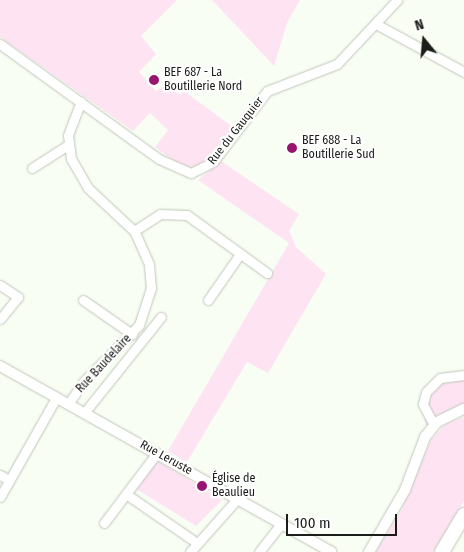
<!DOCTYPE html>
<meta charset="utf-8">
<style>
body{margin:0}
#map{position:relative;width:464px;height:552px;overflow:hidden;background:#f8fef3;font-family:"Fira Sans Condensed",sans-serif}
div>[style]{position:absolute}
.green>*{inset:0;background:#fee4f2}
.roads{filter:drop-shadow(0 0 1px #c0c6bb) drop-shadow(0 0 1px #c0c6bb)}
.minor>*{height:9px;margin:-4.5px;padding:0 4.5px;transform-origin:4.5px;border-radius:4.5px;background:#fff}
.tertiary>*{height:10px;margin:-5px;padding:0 5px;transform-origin:5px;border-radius:5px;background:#fff}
.trunk>*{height:14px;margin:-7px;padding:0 7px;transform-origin:7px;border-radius:7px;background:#fff}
.dots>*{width:14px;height:14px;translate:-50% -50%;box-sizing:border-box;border:2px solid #fff;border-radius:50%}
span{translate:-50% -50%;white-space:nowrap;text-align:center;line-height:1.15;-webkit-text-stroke:4.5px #fff;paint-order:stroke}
.poi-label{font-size:12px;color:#1a1d19}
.left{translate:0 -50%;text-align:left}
.street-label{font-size:12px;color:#1a1d19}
.north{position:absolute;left:399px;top:15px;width:50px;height:50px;-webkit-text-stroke:4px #fff;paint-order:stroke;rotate:343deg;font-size:14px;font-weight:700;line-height:20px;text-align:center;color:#1a1d19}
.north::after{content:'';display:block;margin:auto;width:18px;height:22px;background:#1a1d19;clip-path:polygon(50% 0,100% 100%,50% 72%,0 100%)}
.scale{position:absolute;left:286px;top:514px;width:111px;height:22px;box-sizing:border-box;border:2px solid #1a1d19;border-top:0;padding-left:6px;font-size:15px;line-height:18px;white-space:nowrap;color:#1a1d19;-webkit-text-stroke:4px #fff;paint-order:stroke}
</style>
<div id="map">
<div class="green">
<i style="clip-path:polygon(0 0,177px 0,141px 36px,156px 54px,139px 72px,156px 91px,164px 85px,181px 95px,184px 91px,233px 127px,202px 165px,190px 167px,174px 161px,155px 147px,168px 130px,150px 113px,133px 131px,0 37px)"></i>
<i style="clip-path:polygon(212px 0,300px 0,287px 23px,274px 66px)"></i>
<i style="clip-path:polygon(221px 161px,299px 214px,289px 231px,296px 247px,326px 274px,268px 373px,247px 362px,187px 462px,168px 451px,289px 243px,198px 180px)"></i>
<i style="clip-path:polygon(464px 371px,464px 404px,438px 415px,426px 427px,420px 401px,424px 388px,434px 378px)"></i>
<i style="clip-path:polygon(464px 417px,464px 501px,440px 542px,433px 552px,376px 552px,400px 513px,431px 440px,446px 424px)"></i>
<i style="clip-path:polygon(156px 460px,222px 500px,196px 526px,136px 489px)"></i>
</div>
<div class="roads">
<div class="minor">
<i style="left:376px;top:24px;width:100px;rotate:28.6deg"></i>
<i style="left:0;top:44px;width:196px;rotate:35.9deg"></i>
<i style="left:159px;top:159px;width:35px;rotate:24deg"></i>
<i style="left:191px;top:173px;width:25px;rotate:-27deg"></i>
<i style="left:213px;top:162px;width:89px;rotate:-52.7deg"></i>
<i style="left:267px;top:91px;width:75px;rotate:-21.1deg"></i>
<i style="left:337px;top:64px;width:88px;rotate:-46.8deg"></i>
<i style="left:32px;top:168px;width:43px;rotate:-32.6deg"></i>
<i style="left:134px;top:231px;width:31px;rotate:-33deg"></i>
<i style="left:160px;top:214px;width:27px;rotate:2deg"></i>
<i style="left:187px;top:215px;width:99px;rotate:35.9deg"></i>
<i style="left:0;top:285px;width:22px;rotate:34deg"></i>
<i style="left:18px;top:297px;width:28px;rotate:129deg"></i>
<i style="left:83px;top:300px;width:60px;rotate:34.8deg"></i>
<i style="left:208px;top:300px;width:56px;rotate:-55.2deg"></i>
<i style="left:68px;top:404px;width:28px;rotate:-55deg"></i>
<i style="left:84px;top:381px;width:78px;rotate:-45.5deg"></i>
<i style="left:139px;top:325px;width:39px;rotate:-72deg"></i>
<i style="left:151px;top:288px;width:24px;rotate:-95deg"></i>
<i style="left:149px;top:264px;width:36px;rotate:-114deg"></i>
<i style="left:134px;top:231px;width:63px;rotate:-136.9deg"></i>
<i style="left:88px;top:188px;width:34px;rotate:-120deg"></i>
<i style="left:71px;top:159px;width:24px;rotate:-97deg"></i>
<i style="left:68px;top:135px;width:36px;rotate:-69deg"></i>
<i style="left:84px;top:413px;width:123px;rotate:-51.3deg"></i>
<i style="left:434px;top:425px;width:24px;rotate:-118deg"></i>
<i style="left:423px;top:404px;width:12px;rotate:-76deg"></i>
<i style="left:426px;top:392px;width:20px;rotate:-45deg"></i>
<i style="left:440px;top:378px;width:24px;rotate:-7deg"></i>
<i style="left:0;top:475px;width:10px;rotate:29deg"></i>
<i style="left:126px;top:494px;width:86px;rotate:34.6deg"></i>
<i style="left:0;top:497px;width:114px;rotate:-60.5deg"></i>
<i style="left:104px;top:523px;width:88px;rotate:-52.9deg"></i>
<i style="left:190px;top:552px;width:71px;rotate:-48.4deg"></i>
<i style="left:259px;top:552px;width:36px;rotate:-52deg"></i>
</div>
<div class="tertiary">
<i style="left:0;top:366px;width:380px;rotate:29.3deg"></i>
<i style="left:369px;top:552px;width:72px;rotate:-59.9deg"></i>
<i style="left:405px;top:490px;width:57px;rotate:-69.3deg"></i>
<i style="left:425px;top:437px;width:19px;rotate:-51deg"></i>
<i style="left:437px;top:422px;width:30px;rotate:-26deg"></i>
</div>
<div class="trunk">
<i style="left:442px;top:552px;width:43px;rotate:-59.3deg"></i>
</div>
</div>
<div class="dots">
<i style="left:154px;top:80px;background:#96166f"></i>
<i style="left:292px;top:148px;background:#96166f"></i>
<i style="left:202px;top:486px;background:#96166f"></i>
</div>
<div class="poi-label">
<span class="left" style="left:164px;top:80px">BEF 687 - La<br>Boutillerie Nord</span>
<span class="left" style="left:302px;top:148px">BEF 688 - La<br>Boutillerie Sud</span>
<span class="left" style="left:212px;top:486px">Église de<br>Beaulieu</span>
</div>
<div class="street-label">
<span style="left:236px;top:131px;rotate:-52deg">Rue du Gauquier</span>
<span style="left:104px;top:364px;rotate:-47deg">Rue Baudelaire</span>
<span style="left:166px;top:458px;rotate:29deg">Rue Leruste</span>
</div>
<div class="north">N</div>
<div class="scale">100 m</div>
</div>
